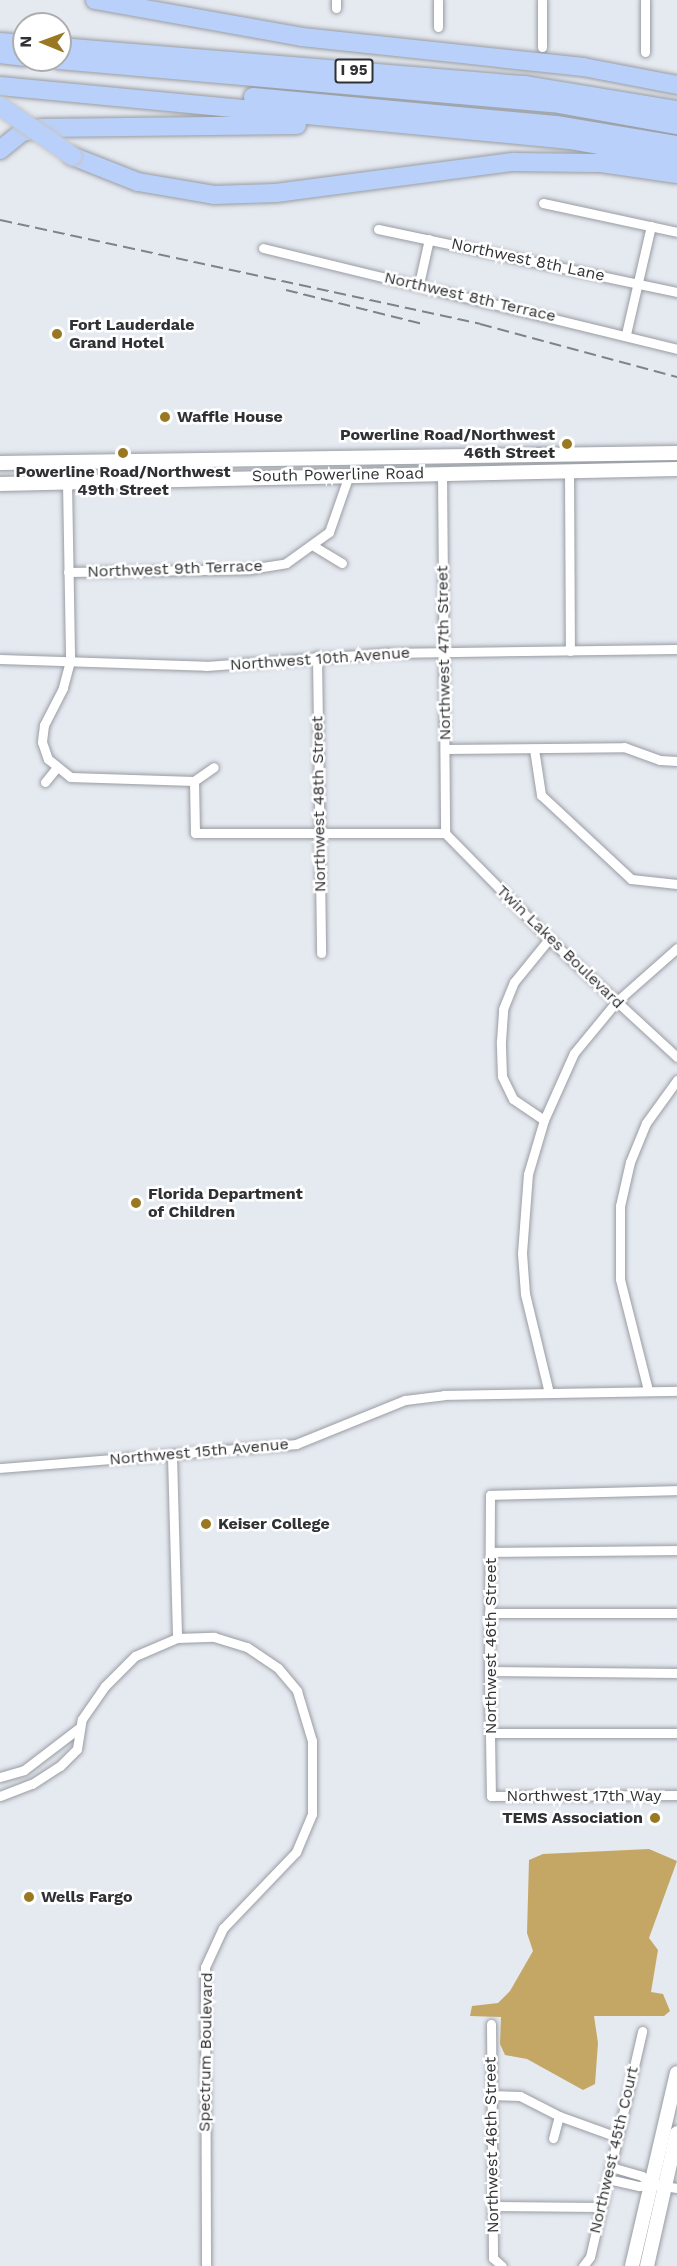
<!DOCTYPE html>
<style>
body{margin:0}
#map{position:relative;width:677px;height:2266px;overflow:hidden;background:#e5e9f0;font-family:"Work Sans",sans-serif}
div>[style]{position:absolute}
.water>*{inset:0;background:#c4a764}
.roads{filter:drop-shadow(0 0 2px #999da3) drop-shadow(0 0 2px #999da3)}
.street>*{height:9px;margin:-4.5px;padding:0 4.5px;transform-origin:4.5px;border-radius:4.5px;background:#fff}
.secondary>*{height:14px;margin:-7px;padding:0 7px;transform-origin:7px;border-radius:7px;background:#fff}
.highway>*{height:18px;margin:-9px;padding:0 9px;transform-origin:9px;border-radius:9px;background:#b9d1fa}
.rail>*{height:2px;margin-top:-1px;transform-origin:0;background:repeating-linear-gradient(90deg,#808287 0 12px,transparent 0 18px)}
.bridges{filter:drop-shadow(0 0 2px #c5c5c6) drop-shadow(0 0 2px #c5c5c6)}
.highway-bridge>*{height:18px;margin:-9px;padding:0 9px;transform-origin:9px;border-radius:9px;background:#b9d1fa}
.dots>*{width:16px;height:16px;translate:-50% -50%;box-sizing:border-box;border:3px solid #fff;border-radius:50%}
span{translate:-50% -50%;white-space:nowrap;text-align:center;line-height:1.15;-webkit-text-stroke:5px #fff;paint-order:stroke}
.shield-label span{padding:2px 4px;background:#fff;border:2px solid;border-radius:4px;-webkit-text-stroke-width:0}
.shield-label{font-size:15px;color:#303134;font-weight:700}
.street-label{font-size:16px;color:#303134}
.poi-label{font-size:16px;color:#303134;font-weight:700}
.left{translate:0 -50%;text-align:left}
.right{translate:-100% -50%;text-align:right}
.north{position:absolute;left:12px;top:12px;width:60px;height:60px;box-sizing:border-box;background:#fff;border:2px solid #acadae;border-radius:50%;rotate:271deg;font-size:16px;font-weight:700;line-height:24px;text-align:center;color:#303134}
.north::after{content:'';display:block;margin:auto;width:21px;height:27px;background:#997821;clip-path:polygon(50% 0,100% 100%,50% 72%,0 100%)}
</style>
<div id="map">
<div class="water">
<i style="clip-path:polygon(649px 1849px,677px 1861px,649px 1938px,658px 1950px,651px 1992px,663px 1994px,670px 2011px,664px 2016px,594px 2016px,598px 2043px,595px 2084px,583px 2090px,527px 2059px,505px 2055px,500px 2044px,501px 2017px,470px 2016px,472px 2006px,498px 2003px,510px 1991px,533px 1951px,527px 1933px,529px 1860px,543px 1854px)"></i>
</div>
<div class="roads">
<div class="street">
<i style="left:336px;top:0;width:8px;rotate:90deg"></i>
<i style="left:542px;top:0;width:47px;rotate:90deg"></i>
<i style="left:645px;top:0;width:52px;rotate:90deg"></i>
<i style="left:438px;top:27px;width:27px;rotate:-90deg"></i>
<i style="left:543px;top:203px;width:137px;rotate:12.2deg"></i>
<i style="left:378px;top:229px;width:306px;rotate:11.9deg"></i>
<i style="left:263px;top:248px;width:426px;rotate:13.7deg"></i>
<i style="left:419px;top:284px;width:46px;rotate:-77.5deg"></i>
<i style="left:626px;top:334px;width:111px;rotate:-77deg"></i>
<i style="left:569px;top:470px;width:181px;rotate:89.7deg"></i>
<i style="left:442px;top:473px;width:360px;rotate:89.5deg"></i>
<i style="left:67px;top:482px;width:179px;rotate:89deg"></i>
<i style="left:70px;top:661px;width:28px;rotate:105deg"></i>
<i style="left:63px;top:688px;width:42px;rotate:117.2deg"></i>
<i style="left:44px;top:725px;width:17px;rotate:97deg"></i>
<i style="left:42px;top:742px;width:18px;rotate:71deg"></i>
<i style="left:48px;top:759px;width:28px;rotate:39deg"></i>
<i style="left:70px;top:777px;width:124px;rotate:1.8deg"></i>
<i style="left:194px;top:781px;width:24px;rotate:-35deg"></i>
<i style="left:312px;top:545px;width:35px;rotate:31deg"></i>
<i style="left:68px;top:572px;width:182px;rotate:-0.9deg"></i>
<i style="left:250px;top:569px;width:36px;rotate:-9deg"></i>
<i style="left:286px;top:563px;width:53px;rotate:-35.8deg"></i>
<i style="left:329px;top:532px;width:60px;rotate:-70.7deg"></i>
<i style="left:317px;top:656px;width:297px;rotate:89.2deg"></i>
<i style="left:0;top:659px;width:206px;rotate:1.9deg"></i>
<i style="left:206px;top:666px;width:181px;rotate:-4.1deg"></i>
<i style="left:387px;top:653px;width:290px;rotate:-0.8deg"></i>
<i style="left:445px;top:749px;width:179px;rotate:-0.6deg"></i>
<i style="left:624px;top:747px;width:38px;rotate:20deg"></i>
<i style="left:660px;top:760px;width:17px;rotate:3deg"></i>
<i style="left:534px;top:749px;width:47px;rotate:81.3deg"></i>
<i style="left:541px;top:795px;width:123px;rotate:43deg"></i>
<i style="left:631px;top:879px;width:46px;rotate:6.2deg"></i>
<i style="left:194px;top:781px;width:52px;rotate:88.9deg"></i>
<i style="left:195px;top:833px;width:250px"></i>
<i style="left:45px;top:782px;width:19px;rotate:-51deg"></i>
<i style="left:445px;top:833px;width:148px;rotate:45.5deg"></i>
<i style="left:549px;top:939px;width:174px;rotate:42.7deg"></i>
<i style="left:544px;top:1120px;width:37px;rotate:-146deg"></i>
<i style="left:513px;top:1099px;width:25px;rotate:-116deg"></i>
<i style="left:502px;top:1076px;width:35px;rotate:-92deg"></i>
<i style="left:501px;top:1041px;width:32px;rotate:-86deg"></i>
<i style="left:503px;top:1009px;width:29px;rotate:-68deg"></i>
<i style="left:514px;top:982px;width:55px;rotate:-50.9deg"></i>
<i style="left:648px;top:1390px;width:114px;rotate:-104.2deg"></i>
<i style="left:620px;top:1279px;width:73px;rotate:-90deg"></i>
<i style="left:620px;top:1206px;width:45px;rotate:-77.2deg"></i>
<i style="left:630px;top:1162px;width:42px;rotate:-67.7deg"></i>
<i style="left:646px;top:1123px;width:53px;rotate:-54.2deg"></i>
<i style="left:549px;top:1393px;width:102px;rotate:-103.6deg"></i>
<i style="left:525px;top:1294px;width:41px;rotate:-94.2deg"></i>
<i style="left:522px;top:1253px;width:79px;rotate:-85.7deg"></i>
<i style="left:528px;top:1174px;width:56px;rotate:-73.5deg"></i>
<i style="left:544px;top:1120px;width:73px;rotate:-65.9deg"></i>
<i style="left:574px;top:1053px;width:66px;rotate:-50.5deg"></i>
<i style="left:616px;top:1002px;width:81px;rotate:-41.5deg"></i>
<i style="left:172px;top:1456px;width:182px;rotate:88.4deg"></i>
<i style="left:0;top:1468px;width:297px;rotate:-4.6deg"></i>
<i style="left:296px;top:1444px;width:118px;rotate:-22deg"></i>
<i style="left:405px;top:1400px;width:39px;rotate:-7deg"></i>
<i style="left:444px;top:1395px;width:233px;rotate:-1deg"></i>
<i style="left:677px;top:1490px;width:187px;rotate:178.5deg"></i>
<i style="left:490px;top:1495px;width:176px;rotate:90.3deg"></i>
<i style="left:489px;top:1671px;width:125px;rotate:89.1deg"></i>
<i style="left:491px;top:1796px;width:186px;rotate:-0.3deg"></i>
<i style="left:490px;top:1552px;width:187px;rotate:-0.6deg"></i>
<i style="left:489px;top:1613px;width:188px"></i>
<i style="left:489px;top:1671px;width:188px;rotate:0.6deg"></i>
<i style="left:491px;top:1733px;width:186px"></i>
<i style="left:0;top:1777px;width:25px;rotate:-16deg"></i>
<i style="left:24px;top:1770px;width:69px;rotate:-37.4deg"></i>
<i style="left:0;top:1796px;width:34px;rotate:-21deg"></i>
<i style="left:32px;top:1784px;width:33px;rotate:-33deg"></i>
<i style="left:60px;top:1766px;width:24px;rotate:-45deg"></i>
<i style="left:77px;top:1749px;width:30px;rotate:-81deg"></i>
<i style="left:82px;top:1719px;width:40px;rotate:-55.1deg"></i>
<i style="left:105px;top:1686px;width:42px;rotate:-45deg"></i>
<i style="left:135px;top:1656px;width:46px;rotate:-23.2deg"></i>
<i style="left:177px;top:1638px;width:37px;rotate:-2deg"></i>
<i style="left:214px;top:1637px;width:34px;rotate:17deg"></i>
<i style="left:247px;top:1647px;width:37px;rotate:34deg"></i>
<i style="left:278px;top:1668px;width:30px;rotate:50deg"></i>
<i style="left:297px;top:1691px;width:52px;rotate:73.3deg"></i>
<i style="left:312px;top:1741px;width:73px;rotate:90deg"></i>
<i style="left:312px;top:1814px;width:41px;rotate:112.8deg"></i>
<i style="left:296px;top:1852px;width:105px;rotate:133.8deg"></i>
<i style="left:223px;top:1928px;width:43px;rotate:114.8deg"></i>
<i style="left:205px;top:1967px;width:299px;rotate:89.8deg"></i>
<i style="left:491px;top:2024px;width:234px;rotate:89.5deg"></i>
<i style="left:493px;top:2258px;width:12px;rotate:42deg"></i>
<i style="left:491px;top:2095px;width:29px;rotate:2deg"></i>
<i style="left:520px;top:2096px;width:44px;rotate:27.1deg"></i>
<i style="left:559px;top:2116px;width:23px;rotate:105deg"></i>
<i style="left:559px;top:2116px;width:62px;rotate:19.9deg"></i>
<i style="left:611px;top:2167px;width:32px;rotate:16deg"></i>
<i style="left:642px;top:2176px;width:12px;rotate:42deg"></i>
<i style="left:608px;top:2179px;width:32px;rotate:13deg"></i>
<i style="left:639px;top:2186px;width:12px;rotate:-9deg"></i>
<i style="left:651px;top:2184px;width:26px;rotate:9deg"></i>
<i style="left:493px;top:2206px;width:108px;rotate:0.5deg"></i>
<i style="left:583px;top:2266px;width:11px;rotate:-52deg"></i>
<i style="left:590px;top:2257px;width:232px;rotate:-77deg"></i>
</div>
<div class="secondary">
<i style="left:0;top:463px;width:677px;rotate:-0.85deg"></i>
<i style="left:0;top:484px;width:677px;rotate:-1.27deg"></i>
<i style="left:632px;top:2266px;width:198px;rotate:-76.9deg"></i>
<i style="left:647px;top:2266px;width:136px;rotate:-77.3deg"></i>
</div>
<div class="highway">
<i style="left:95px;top:0;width:210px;rotate:10.1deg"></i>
<i style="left:302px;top:37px;width:283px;rotate:6.1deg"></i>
<i style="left:583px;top:67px;width:96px;rotate:10.8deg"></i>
<i style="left:0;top:42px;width:24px;rotate:5deg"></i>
<i style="left:60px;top:47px;width:466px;rotate:4.7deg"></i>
<i style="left:524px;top:85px;width:155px;rotate:9.3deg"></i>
<i style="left:0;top:54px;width:24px;rotate:7deg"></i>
<i style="left:59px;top:60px;width:496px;rotate:5deg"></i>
<i style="left:553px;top:103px;width:126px;rotate:10.1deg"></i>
<i style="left:0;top:86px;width:573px;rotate:5.41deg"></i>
<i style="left:570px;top:140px;width:109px;rotate:10.1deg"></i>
<i style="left:253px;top:97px;width:304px;rotate:5.3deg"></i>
<i style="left:556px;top:125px;width:123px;rotate:9.4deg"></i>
<i style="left:0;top:150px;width:28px;rotate:-39deg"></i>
<i style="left:22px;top:132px;width:20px;rotate:-11deg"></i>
<i style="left:42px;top:128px;width:255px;rotate:-0.7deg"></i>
<i style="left:72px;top:156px;width:71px;rotate:21.5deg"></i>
<i style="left:138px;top:182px;width:77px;rotate:9.7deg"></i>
<i style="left:214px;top:195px;width:62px;rotate:-1.8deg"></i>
<i style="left:276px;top:193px;width:239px;rotate:-7.5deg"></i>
<i style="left:513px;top:162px;width:88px;rotate:0.7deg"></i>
<i style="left:601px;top:163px;width:77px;rotate:8.2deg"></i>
</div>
</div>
<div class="rail">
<i style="left:0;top:220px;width:491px;rotate:12.2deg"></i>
<i style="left:480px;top:324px;width:204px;rotate:15.1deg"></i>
<i style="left:286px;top:290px;width:144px;rotate:14deg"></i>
</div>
<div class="bridges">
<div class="highway-bridge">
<i style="left:0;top:106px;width:88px;rotate:34.8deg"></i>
</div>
</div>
<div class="dots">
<i style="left:57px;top:334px;background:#997821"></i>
<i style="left:165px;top:417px;background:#997821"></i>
<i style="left:567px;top:444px;background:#997821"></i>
<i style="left:123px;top:453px;background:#997821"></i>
<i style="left:136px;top:1203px;background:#997821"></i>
<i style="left:206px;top:1524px;background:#997821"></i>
<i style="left:655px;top:1818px;background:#997821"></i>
<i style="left:29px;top:1897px;background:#997821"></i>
</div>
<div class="shield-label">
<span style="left:354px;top:71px">I 95</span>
</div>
<div class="street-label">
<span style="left:528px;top:260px;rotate:12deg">Northwest 8th Lane</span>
<span style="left:470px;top:297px;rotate:13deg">Northwest 8th Terrace</span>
<span style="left:338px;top:475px;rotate:-1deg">South Powerline Road</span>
<span style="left:175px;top:569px;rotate:-2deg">Northwest 9th Terrace</span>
<span style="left:444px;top:653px;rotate:-91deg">Northwest 47th Street</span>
<span style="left:320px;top:659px;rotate:-4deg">Northwest 10th Avenue</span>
<span style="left:319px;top:804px;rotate:-91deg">Northwest 48th Street</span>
<span style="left:560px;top:947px;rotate:44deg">Twin Lakes Boulevard</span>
<span style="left:199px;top:1452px;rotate:-5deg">Northwest 15th Avenue</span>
<span style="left:491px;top:1646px;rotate:-90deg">Northwest 46th Street</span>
<span style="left:584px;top:1796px">Northwest 17th Way</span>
<span style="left:206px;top:2052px;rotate:-89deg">Spectrum Boulevard</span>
<span style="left:492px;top:2145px;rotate:-91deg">Northwest 46th Street</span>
<span style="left:614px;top:2150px;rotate:-77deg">Northwest 45th Court</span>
</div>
<div class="poi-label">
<span class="left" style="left:69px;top:334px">Fort Lauderdale<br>Grand Hotel</span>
<span class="left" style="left:177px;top:417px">Waffle House</span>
<span class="right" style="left:555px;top:444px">Powerline Road/Northwest<br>46th Street</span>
<span style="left:123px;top:481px">Powerline Road/Northwest<br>49th Street</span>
<span class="left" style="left:148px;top:1203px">Florida Department<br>of Children</span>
<span class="left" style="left:218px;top:1524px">Keiser College</span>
<span class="right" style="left:643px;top:1818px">TEMS Association</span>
<span class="left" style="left:41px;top:1897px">Wells Fargo</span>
</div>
<div class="north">N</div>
</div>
